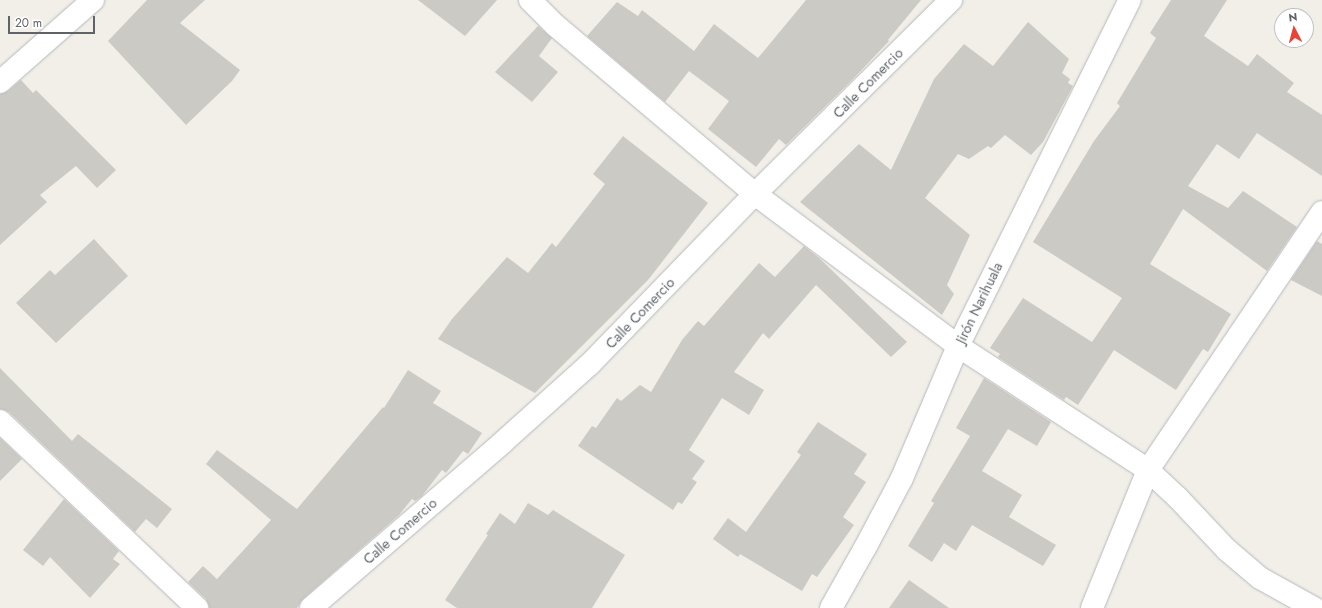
<!DOCTYPE html>
<meta charset="utf-8">
<style>
body{margin:0}
#map{position:relative;width:1322px;height:608px;overflow:hidden;background:#f1efe8;font-family:Jost,sans-serif}
div>[style]{position:absolute}
.building>*{inset:0;background:#cccac5}
.roads{filter:drop-shadow(0 0 1px #b5b8bc) drop-shadow(0 0 1px #b5b8bc)}
.minor>*{height:22px;margin:-11px;padding:0 11px;transform-origin:11px;border-radius:11px;background:#fff}
.tertiary>*{height:22px;margin:-11px;padding:0 11px;transform-origin:11px;border-radius:11px;background:#fff}
span{translate:-50% -50%;white-space:nowrap;text-align:center;line-height:1.15;-webkit-text-stroke:3.5px #fff;paint-order:stroke}
.street-label{font-size:14px;color:#5f6368}
.north{position:absolute;left:1274px;top:8px;width:40px;height:40px;box-sizing:border-box;background:#fff;border:1px solid #bfc1c3;border-radius:50%;rotate:354deg;font-size:11px;font-weight:700;line-height:16px;text-align:center;color:#5f6368}
.north::after{content:'';display:block;margin:auto;width:14px;height:18px;background:#ea4335;clip-path:polygon(50% 0,100% 100%,50% 72%,0 100%)}
.scale{position:absolute;left:8px;top:16px;width:87px;height:18px;box-sizing:border-box;border:2px solid #5f6368;border-top:0;padding-left:5px;font-size:12px;line-height:14px;white-space:nowrap;color:#5f6368;-webkit-text-stroke:3px #fff;paint-order:stroke}
</style>
<div id="map">
<div class="building">
<i style="clip-path:polygon(147px 0,205px 0,180px 23px,240px 70px,232px 81px,186px 125px,108px 41px)"></i>
<i style="clip-path:polygon(418px 0,497px 0,465px 36px)"></i>
<i style="clip-path:polygon(806px 0,921px 0,888px 40px,889px 41px,851px 81px,786px 145px,779px 139px,756px 167px,708px 129px,729px 101px,689px 71px,665px 102px,587px 36px,617px 2px,638px 16px,642px 10px,694px 51px,714px 24px,758px 58px)"></i>
<i style="clip-path:polygon(1171px 0,1227px 0,1204px 36px,1248px 66px,1257px 54px,1294px 83px,1287px 92px,1322px 115px,1322px 176px,1257px 133px,1239px 159px,1217px 144px,1188px 186px,1228px 208px,1243px 191px,1297px 227px,1267px 271px,1183px 209px,1150px 264px,1231px 314px,1208px 352px,1203px 349px,1176px 390px,1114px 350px,1078px 405px,1066px 397px,1064px 400px,998px 357px,1000px 354px,990px 348px,1023px 298px,1092px 342px,1122px 298px,1033px 242px,1094px 141px,1120px 106px,1117px 103px,1156px 38px,1150px 33px)"></i>
<i style="clip-path:polygon(1028px 22px,1069px 59px,1062px 73px,1070px 79px,1068px 83px,1073px 86px,1043px 142px,1031px 155px,1005px 135px,991px 148px,988px 146px,969px 159px,958px 154px,925px 198px,970px 235px,947px 285px,954px 294px,942px 315px,800px 202px,859px 144px,891px 170px,934px 79px,964px 44px,993px 66px)"></i>
<i style="clip-path:polygon(538px 26px,552px 38px,539px 56px,558px 72px,532px 102px,495px 72px)"></i>
<i style="clip-path:polygon(21px 80px,33px 93px,36px 90px,116px 170px,97px 188px,76px 166px,40px 195px,47px 202px,0 245px,0 94px,8px 91px)"></i>
<i style="clip-path:polygon(623px 136px,708px 203px,648px 280px,535px 393px,438px 339px,452px 319px,507px 257px,528px 273px,552px 243px,556px 247px,605px 184px,593px 174px)"></i>
<i style="clip-path:polygon(94px 239px,128px 276px,56px 343px,16px 303px,50px 270px,55px 275px)"></i>
<i style="clip-path:polygon(1317px 241px,1322px 244px,1322px 296px,1291px 280px)"></i>
<i style="clip-path:polygon(804px 246px,819px 258px,907px 342px,891px 357px,816px 285px,769px 339px,763px 333px,734px 372px,764px 390px,749px 415px,722px 398px,689px 450px,705px 461px,692px 479px,697px 482px,682px 504px,678px 502px,673px 510px,578px 446px,592px 426px,596px 428px,617px 398px,621px 401px,640px 385px,651px 392px,682px 340px,698px 321px,704px 326px,759px 263px,775px 277px)"></i>
<i style="clip-path:polygon(0 368px,72px 441px,78px 434px,172px 509px,157px 528px,146px 519px,135px 532px,9px 412px,0 409px)"></i>
<i style="clip-path:polygon(408px 370px,441px 391px,433px 403px,482px 433px,468px 454px,463px 451px,446px 473px,442px 470px,422px 496px,415px 501px,412px 499px,399px 515px,303px 599px,297px 608px,209px 608px,206px 599px,188px 582px,203px 566px,217px 579px,271px 520px,206px 464px,217px 450px,297px 509px,383px 407px,384px 408px)"></i>
<i style="clip-path:polygon(984px 378px,1051px 422px,1037px 446px,1008px 429px,982px 471px,1022px 495px,1009px 517px,1056px 545px,1043px 566px,972px 525px,956px 551px,944px 543px,932px 562px,908px 546px,934px 503px,931px 501px,970px 436px,956px 428px)"></i>
<i style="clip-path:polygon(818px 422px,867px 454px,854px 474px,866px 482px,843px 517px,854px 525px,817px 577px,812px 574px,802px 591px,740px 554px,738px 557px,713px 539px,728px 518px,746px 532px,801px 455px,797px 452px)"></i>
<i style="clip-path:polygon(0 438px,22px 459px,0 481px)"></i>
<i style="clip-path:polygon(64px 499px,119px 551px,113px 559px,120px 564px,90px 598px,50px 557px,43px 566px,23px 550px)"></i>
<i style="clip-path:polygon(528px 503px,548px 515px,553px 510px,625px 555px,592px 608px,457px 608px,445px 600px,488px 535px,486px 534px,500px 513px,515px 524px)"></i>
<i style="clip-path:polygon(909px 580px,949px 608px,889px 608px)"></i>
</div>
<div class="roads">
<div class="minor">
<i style="left:530px;top:0;width:35px;rotate:45deg"></i>
<i style="left:555px;top:25px;width:262px;rotate:40.2deg"></i>
<i style="left:755px;top:194px;width:254px;rotate:36.8deg"></i>
<i style="left:958px;top:346px;width:227px;rotate:33.1deg"></i>
<i style="left:1148px;top:470px;width:41px;rotate:43deg"></i>
<i style="left:1178px;top:498px;width:71px;rotate:46.7deg"></i>
<i style="left:1227px;top:550px;width:43px;rotate:40.3deg"></i>
<i style="left:1260px;top:578px;width:62px;rotate:29.1deg"></i>
<i style="left:0;top:82px;width:124px;rotate:-41.4deg"></i>
<i style="left:0;top:421px;width:272px;rotate:43.5deg"></i>
<i style="left:831px;top:608px;width:69px;rotate:-60.5deg"></i>
<i style="left:865px;top:548px;width:79px;rotate:-62.1deg"></i>
<i style="left:902px;top:478px;width:143px;rotate:-67deg"></i>
<i style="left:958px;top:346px;width:386px;rotate:-63.6deg"></i>
<i style="left:1092px;top:608px;width:149px;rotate:-67.9deg"></i>
<i style="left:1148px;top:470px;width:311px;rotate:-56deg"></i>
</div>
<div class="tertiary">
<i style="left:311px;top:608px;width:254px;rotate:-40.8deg"></i>
<i style="left:503px;top:442px;width:117px;rotate:-41.9deg"></i>
<i style="left:590px;top:364px;width:237px;rotate:-45.9deg"></i>
<i style="left:755px;top:194px;width:276px;rotate:-44.7deg"></i>
</div>
</div>
<div class="street-label">
<span style="left:868px;top:83px;rotate:-45deg">Calle Comercio</span>
<span style="left:979px;top:303px;rotate:-64deg">Jirón Narihuala</span>
<span style="left:640px;top:313px;rotate:-46deg">Calle Comercio</span>
<span style="left:400px;top:531px;rotate:-41deg">Calle Comercio</span>
</div>
<div class="north">N</div>
<div class="scale">20 m</div>
</div>
